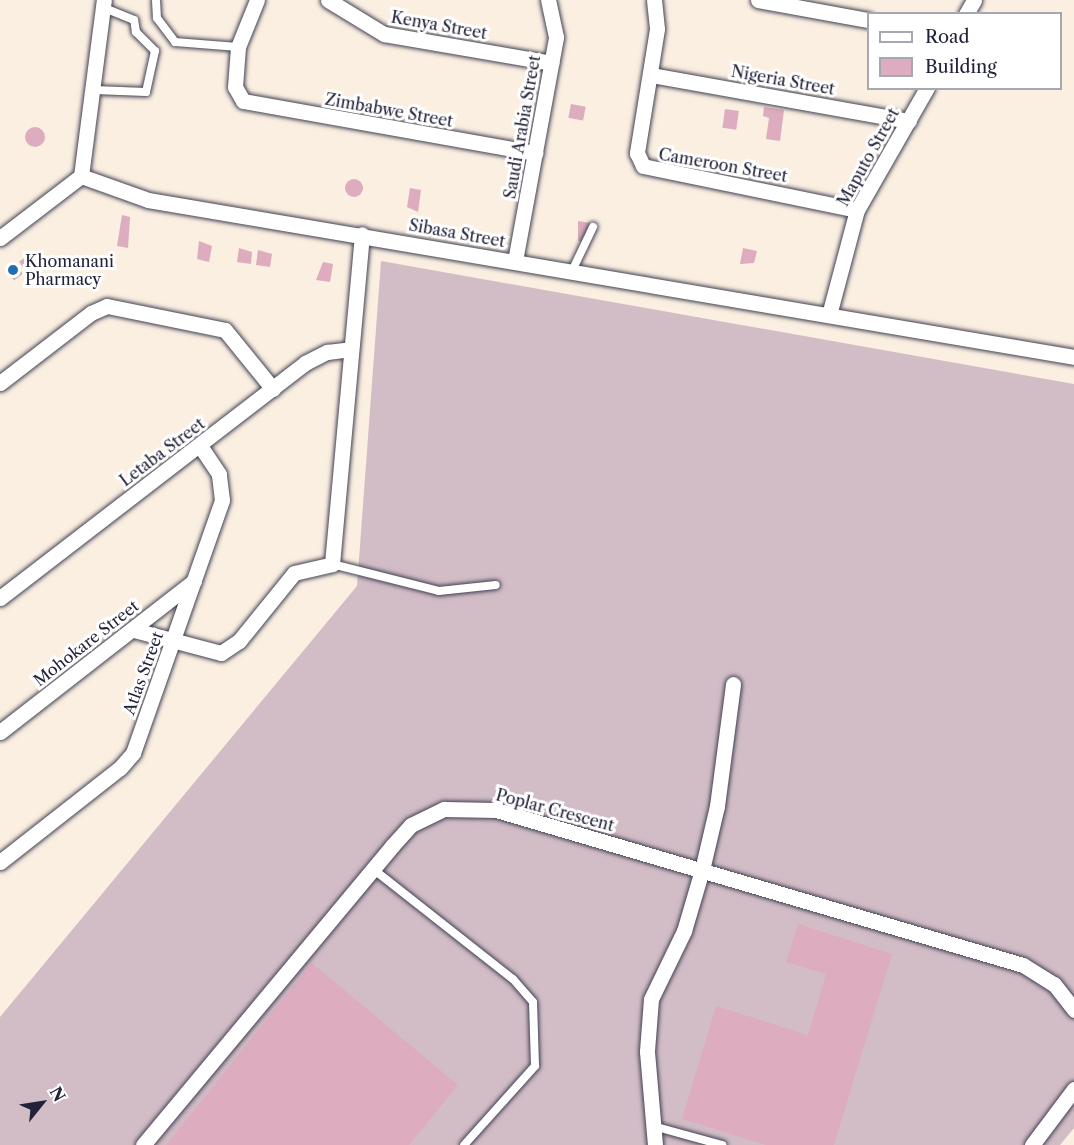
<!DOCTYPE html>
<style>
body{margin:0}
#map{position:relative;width:1074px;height:1145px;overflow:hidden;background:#faefe1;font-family:"Libre Caslon Text",serif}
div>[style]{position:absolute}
.industrial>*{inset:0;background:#d2bdc6}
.building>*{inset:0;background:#ddacbe;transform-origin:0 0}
.round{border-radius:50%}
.roads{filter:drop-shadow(0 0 2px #424154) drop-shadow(0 0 2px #424154)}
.service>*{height:8px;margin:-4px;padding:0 4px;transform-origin:4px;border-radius:4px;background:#fff}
.minor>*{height:15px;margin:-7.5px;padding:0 7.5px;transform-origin:7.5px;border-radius:7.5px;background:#fff}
.dots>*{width:16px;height:16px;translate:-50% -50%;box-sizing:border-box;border:3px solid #fff;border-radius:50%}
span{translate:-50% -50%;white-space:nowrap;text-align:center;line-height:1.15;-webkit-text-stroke:6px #fff;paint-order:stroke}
.street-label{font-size:16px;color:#22223b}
.poi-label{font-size:16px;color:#22223b}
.left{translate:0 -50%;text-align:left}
.legend{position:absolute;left:867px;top:12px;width:195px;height:78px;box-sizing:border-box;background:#fff;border:2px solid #a7a7b1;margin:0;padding:8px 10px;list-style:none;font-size:18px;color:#22223b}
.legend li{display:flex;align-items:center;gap:12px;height:30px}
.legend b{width:30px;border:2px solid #a7a7b1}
.north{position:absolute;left:12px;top:1073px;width:60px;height:60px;-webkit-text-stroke:4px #fff;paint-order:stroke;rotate:60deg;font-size:16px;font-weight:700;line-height:24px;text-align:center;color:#22223b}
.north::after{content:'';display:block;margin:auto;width:21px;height:27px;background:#22223b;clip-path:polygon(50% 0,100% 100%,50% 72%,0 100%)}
</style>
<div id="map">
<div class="industrial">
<i style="clip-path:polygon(381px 261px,1074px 384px,1074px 1128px,1060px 1145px,0 1145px,0 1017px,357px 586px)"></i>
</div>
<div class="building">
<i style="left:571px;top:104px;width:15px;height:14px;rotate:11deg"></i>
<i style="clip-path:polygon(764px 107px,784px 110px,780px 141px,766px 139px,769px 118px,763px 116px)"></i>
<i style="left:725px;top:109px;width:14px;height:19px;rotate:8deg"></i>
<i class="round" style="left:25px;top:127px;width:20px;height:20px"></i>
<i class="round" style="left:345px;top:179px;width:18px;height:18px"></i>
<i style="clip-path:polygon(410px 188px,421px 190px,418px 212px,407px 207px)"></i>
<i style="clip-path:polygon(122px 215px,130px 217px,128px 248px,117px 246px)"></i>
<i style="clip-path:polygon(578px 221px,591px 223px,588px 242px,578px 241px)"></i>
<i style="clip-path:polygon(199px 241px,212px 246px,209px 262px,197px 259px)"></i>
<i style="clip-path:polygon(239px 248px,252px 252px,251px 264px,237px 262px)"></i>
<i style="clip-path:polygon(743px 248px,757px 251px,754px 263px,740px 264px)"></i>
<i style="clip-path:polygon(258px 250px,272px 254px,270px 267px,256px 265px)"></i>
<i style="left:31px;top:254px;width:13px;height:14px;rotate:58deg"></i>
<i style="clip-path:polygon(323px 262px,333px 264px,330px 282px,316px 280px)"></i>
<i style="left:16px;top:265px;width:11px;height:11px;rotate:52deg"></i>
<i style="clip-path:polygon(798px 924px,892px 954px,834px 1145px,766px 1145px,682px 1119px,716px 1006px,808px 1035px,826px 974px,786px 962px)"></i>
<i style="clip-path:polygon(312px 963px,458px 1085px,409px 1145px,166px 1145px)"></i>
</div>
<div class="roads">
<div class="service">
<i style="left:156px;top:0;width:18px;rotate:87deg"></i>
<i style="left:157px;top:18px;width:30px;rotate:53deg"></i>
<i style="left:175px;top:42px;width:63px;rotate:4.5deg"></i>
<i style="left:94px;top:90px;width:52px;rotate:2.2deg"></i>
<i style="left:146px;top:92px;width:42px;rotate:-77.6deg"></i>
<i style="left:155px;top:51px;width:27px;rotate:-135deg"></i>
<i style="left:136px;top:32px;width:12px;rotate:-99deg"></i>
<i style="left:134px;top:20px;width:32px;rotate:-158deg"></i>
<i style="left:572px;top:271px;width:49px;rotate:-64.5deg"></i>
<i style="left:332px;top:564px;width:110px;rotate:14.2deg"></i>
<i style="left:439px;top:591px;width:57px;rotate:-6deg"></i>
<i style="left:373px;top:869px;width:178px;rotate:38.2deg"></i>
<i style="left:513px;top:979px;width:30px;rotate:49deg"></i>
<i style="left:533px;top:1002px;width:64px;rotate:88.2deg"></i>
<i style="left:535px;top:1066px;width:106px;rotate:131.9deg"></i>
<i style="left:653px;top:1126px;width:72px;rotate:15.4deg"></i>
</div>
<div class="minor">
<i style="left:257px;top:0;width:51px;rotate:112deg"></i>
<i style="left:238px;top:47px;width:40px;rotate:94.3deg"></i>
<i style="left:235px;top:87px;width:16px;rotate:60deg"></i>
<i style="left:243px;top:101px;width:297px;rotate:10.1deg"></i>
<i style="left:328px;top:0;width:66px;rotate:31.3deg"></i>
<i style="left:384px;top:34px;width:170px;rotate:9.8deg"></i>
<i style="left:654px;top:0;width:29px;rotate:84deg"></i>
<i style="left:657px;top:29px;width:126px;rotate:99.2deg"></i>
<i style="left:637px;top:153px;width:14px;rotate:65deg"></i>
<i style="left:643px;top:166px;width:218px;rotate:11.6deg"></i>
<i style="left:758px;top:0;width:112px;rotate:10.3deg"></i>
<i style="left:966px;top:14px;width:16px;rotate:-60deg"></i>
<i style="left:651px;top:75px;width:262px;rotate:10.1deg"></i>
<i style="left:81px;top:176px;width:71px;rotate:19.7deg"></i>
<i style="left:148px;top:200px;width:939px;rotate:9.62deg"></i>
<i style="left:0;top:238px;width:102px;rotate:-37.4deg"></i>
<i style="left:81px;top:176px;width:177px;rotate:-82.6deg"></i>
<i style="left:515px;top:261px;width:228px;rotate:-79.6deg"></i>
<i style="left:556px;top:37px;width:38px;rotate:-102deg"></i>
<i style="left:829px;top:315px;width:109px;rotate:-75.1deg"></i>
<i style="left:857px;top:210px;width:141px;rotate:-60.2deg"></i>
<i style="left:0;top:383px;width:115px;rotate:-37.6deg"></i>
<i style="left:91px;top:313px;width:17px;rotate:-24deg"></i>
<i style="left:107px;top:306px;width:120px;rotate:11.5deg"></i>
<i style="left:225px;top:330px;width:76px;rotate:50.9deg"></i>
<i style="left:0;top:598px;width:385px;rotate:-37.6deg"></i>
<i style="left:305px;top:363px;width:25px;rotate:-27deg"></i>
<i style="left:327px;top:352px;width:24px;rotate:-7deg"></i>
<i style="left:134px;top:630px;width:90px;rotate:14.8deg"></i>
<i style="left:221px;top:653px;width:22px;rotate:-34deg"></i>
<i style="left:239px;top:641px;width:87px;rotate:-51deg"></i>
<i style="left:294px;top:573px;width:39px;rotate:-13deg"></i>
<i style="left:332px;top:564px;width:331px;rotate:-84.8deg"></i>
<i style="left:0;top:732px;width:246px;rotate:-37.9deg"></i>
<i style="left:0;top:862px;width:152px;rotate:-38.1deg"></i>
<i style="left:120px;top:768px;width:20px;rotate:-49deg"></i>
<i style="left:133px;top:753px;width:268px;rotate:-70.6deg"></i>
<i style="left:222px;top:500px;width:26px;rotate:-97deg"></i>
<i style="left:219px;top:474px;width:34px;rotate:-124deg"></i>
<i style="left:143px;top:1145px;width:389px;rotate:-50.2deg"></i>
<i style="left:392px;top:846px;width:28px;rotate:-48deg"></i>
<i style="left:411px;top:825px;width:37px;rotate:-26deg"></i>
<i style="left:444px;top:809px;width:52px;rotate:1.1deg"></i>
<i style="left:496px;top:810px;width:549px;rotate:16.39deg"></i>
<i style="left:1023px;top:965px;width:36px;rotate:32deg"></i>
<i style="left:1054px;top:984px;width:33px;rotate:52deg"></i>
<i style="left:655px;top:1145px;width:94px;rotate:-94.9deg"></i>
<i style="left:647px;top:1051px;width:52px;rotate:-85.6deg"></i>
<i style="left:651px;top:999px;width:76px;rotate:-64.1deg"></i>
<i style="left:684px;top:931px;width:64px;rotate:-73.6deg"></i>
<i style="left:702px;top:870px;width:66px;rotate:-76.8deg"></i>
<i style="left:717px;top:806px;width:123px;rotate:-82.5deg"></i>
<i style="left:1032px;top:1145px;width:70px;rotate:-53.1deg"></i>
</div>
</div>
<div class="dots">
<i style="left:13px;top:270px;background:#1f6fb2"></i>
</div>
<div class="street-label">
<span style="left:439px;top:25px;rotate:10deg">Kenya Street</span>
<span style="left:783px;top:80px;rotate:10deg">Nigeria Street</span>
<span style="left:389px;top:110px;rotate:10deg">Zimbabwe Street</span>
<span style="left:522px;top:127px;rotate:-80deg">Saudi Arabia Street</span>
<span style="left:868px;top:157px;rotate:-61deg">Maputo Street</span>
<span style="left:723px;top:165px;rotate:10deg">Cameroon Street</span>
<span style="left:457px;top:233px;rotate:10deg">Sibasa Street</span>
<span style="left:162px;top:452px;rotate:-37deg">Letaba Street</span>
<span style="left:86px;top:643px;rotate:-38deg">Mohokare Street</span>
<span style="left:143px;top:673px;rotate:-70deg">Atlas Street</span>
<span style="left:555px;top:810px;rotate:15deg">Poplar Crescent</span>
</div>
<div class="poi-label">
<span class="left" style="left:25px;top:270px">Khomanani<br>Pharmacy</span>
</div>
<ul class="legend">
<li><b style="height:8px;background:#fff"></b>Road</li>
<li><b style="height:16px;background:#ddacbe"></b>Building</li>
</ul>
<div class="north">N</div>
</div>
